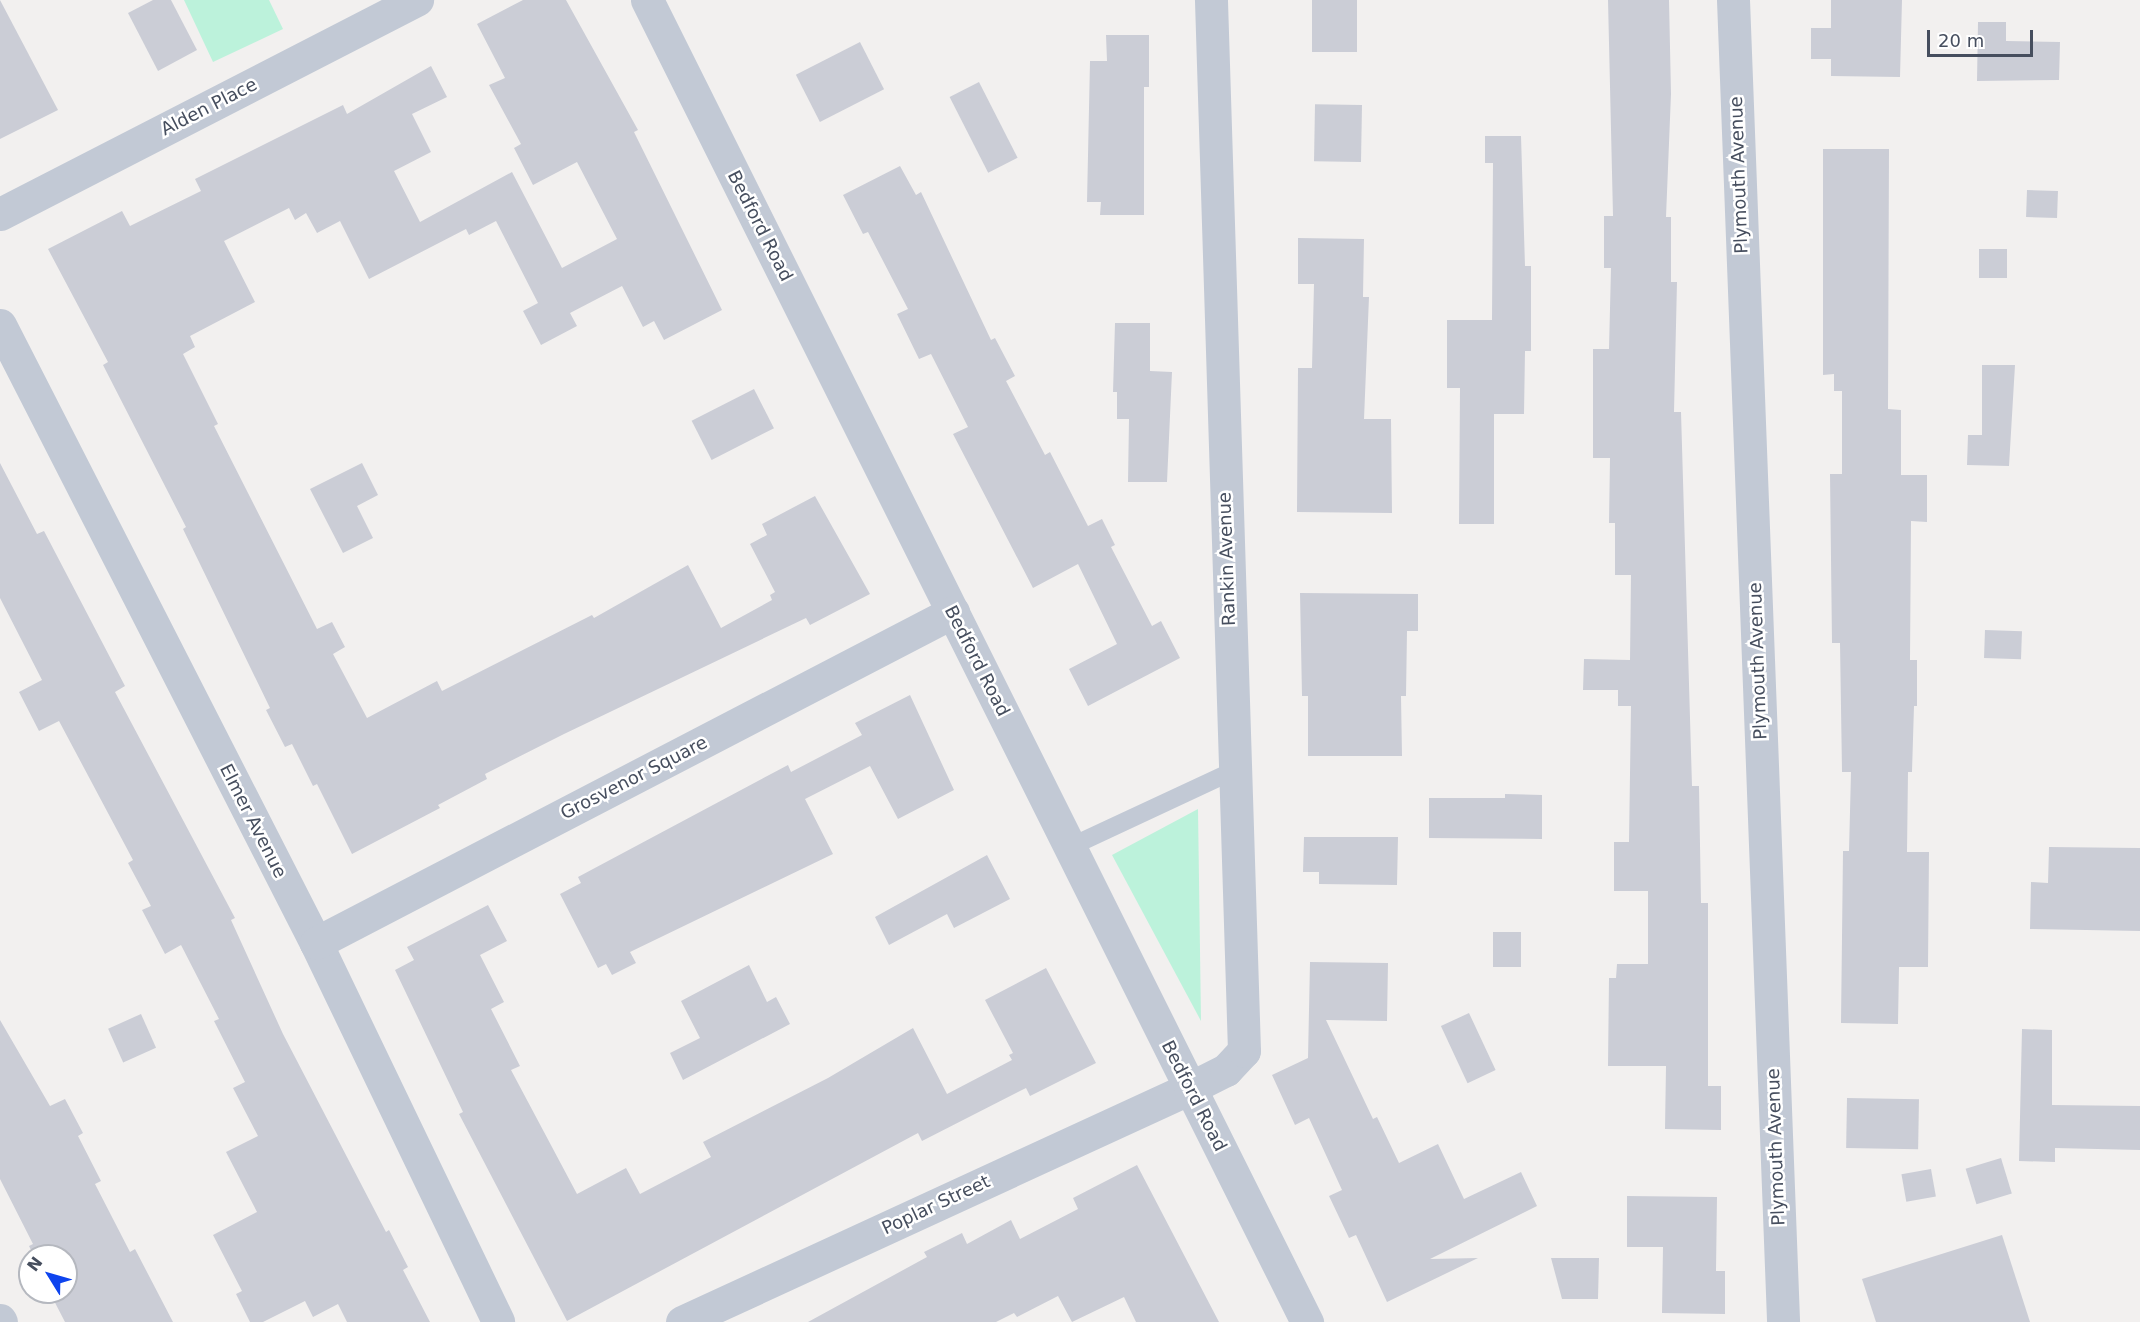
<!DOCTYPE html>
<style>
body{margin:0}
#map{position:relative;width:2140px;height:1322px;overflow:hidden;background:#f2f0ef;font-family:"DejaVu Sans",sans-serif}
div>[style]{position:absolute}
.green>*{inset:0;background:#bcf2db}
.building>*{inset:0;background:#cbcdd6;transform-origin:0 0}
.lane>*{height:18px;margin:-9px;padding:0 9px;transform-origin:9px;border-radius:9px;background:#c2c9d5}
.street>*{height:33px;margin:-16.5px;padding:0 16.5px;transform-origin:16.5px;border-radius:16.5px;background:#c2c9d5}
span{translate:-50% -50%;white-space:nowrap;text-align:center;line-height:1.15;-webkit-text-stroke:5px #fff;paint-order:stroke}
.street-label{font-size:18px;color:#464e5e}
.north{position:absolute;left:18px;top:1244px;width:60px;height:60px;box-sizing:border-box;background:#fff;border:2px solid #b5b8bf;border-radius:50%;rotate:307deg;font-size:16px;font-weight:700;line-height:24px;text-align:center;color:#464e5e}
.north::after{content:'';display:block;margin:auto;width:21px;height:27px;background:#0e44ee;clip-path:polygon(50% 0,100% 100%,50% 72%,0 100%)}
.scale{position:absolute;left:1927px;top:30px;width:106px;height:27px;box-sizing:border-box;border:3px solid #464e5e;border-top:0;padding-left:8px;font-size:18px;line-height:21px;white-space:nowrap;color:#464e5e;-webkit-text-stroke:4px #fff;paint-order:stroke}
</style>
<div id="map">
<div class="green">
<i style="clip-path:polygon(184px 0,269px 0,283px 29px,213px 62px)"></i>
<i style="clip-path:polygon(1198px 809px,1201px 1021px,1112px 855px)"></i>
</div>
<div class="building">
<i style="clip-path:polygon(0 0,58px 110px,0 139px)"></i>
<i style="clip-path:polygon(153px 0,171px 0,197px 50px,158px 71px,128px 13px)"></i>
<i style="clip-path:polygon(523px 0,566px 0,638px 130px,634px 132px,722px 310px,664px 340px,654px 321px,643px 327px,622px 286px,570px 313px,577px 326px,541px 345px,523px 311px,538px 303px,496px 221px,469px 235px,466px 229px,369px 279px,340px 221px,317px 233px,306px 213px,295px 220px,289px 208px,224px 241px,255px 302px,190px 336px,195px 347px,183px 354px,218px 424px,214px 426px,317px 629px,332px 622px,345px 647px,333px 654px,367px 718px,437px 681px,442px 691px,592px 615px,594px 618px,688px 565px,721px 628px,772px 600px,770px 595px,775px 592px,750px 544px,767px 535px,762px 524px,815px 496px,870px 594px,810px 625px,806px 618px,564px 734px,485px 774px,487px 779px,438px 805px,440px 808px,352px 854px,317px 784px,313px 786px,292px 744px,285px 747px,266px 710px,270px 708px,183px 529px,186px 527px,103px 365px,108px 362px,48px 249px,122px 211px,130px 226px,201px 191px,195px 179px,343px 105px,347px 114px,431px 66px,447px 97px,412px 114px,431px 152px,394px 171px,420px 222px,512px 172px,562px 268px,617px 239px,577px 162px,533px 185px,514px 148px,521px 144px,489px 85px,505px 78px,477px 24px)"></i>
<i style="left:1312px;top:0;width:45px;height:52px"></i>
<i style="clip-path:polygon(1608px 0,1669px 0,1671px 94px,1666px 217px,1671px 217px,1671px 282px,1677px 282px,1674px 412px,1681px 412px,1692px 786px,1699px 786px,1701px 903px,1708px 903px,1708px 1086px,1721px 1086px,1721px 1130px,1665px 1129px,1666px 1066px,1608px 1066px,1609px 978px,1616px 978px,1617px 964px,1648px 964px,1648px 891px,1614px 891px,1614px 842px,1629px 842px,1631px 706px,1618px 706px,1618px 690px,1583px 690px,1584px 659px,1630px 660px,1631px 575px,1615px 575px,1615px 523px,1609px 523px,1610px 458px,1593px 458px,1593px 349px,1609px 349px,1611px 268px,1604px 268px,1604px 216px,1613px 216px)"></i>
<i style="clip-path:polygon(1831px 0,1902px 0,1900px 77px,1831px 76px,1831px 59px,1811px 59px,1811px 28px,1831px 28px)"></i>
<i style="clip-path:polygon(1978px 22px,2006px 22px,2006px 41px,2060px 42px,2059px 80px,1977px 81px)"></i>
<i style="clip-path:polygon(1106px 35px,1149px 35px,1149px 87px,1144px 87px,1144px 215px,1100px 215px,1101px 202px,1087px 202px,1090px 61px,1107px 61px)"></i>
<i style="left:860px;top:42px;width:53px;height:72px;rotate:63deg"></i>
<i style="left:979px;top:82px;width:85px;height:33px;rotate:63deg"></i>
<i style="left:1362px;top:105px;width:57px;height:47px;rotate:91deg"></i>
<i style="clip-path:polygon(1485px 136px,1521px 136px,1525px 266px,1531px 266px,1531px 351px,1525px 351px,1524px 414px,1494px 414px,1494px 524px,1459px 524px,1460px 388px,1447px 388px,1447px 320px,1492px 320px,1493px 163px,1485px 163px)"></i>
<i style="clip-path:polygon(1823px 149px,1889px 149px,1888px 409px,1901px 410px,1901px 475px,1927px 475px,1927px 522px,1911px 521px,1910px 660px,1917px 660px,1917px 706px,1914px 706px,1912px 772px,1908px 772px,1907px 852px,1929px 852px,1928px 967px,1899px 967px,1898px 1024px,1841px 1023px,1843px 851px,1849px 851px,1851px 772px,1842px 772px,1840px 643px,1832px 643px,1830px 474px,1842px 474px,1842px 391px,1834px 391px,1834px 374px,1823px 375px)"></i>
<i style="clip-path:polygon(900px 166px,916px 195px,921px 192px,991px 340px,995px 338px,1015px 376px,1006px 381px,1045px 455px,1050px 452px,1088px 526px,1102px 519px,1115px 545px,1111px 547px,1152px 626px,1161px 621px,1180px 658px,1088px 706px,1069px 669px,1117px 644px,1078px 564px,1033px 588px,953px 434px,968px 427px,931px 354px,919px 359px,897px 314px,908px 309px,868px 232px,863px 234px,843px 195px)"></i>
<i style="left:2027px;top:190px;width:31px;height:27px;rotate:2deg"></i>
<i style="clip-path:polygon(1298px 238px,1364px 239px,1363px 297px,1369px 297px,1364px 419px,1391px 419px,1392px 513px,1297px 512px,1298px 368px,1312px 368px,1314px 284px,1298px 284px)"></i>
<i style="left:1979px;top:249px;width:28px;height:29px"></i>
<i style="clip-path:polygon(1115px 323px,1150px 323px,1150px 371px,1172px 372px,1167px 482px,1128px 482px,1129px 419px,1117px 419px,1117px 392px,1113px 392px)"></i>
<i style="clip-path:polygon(1982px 365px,2015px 365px,2009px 466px,1967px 465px,1968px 435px,1982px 435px)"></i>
<i style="left:754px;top:389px;width:44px;height:70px;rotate:63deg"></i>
<i style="clip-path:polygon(0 463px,37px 534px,44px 531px,125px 686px,115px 692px,235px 918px,231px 920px,283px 1034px,386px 1232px,389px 1230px,408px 1267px,403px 1270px,430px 1322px,347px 1322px,338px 1304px,313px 1317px,305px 1301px,263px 1322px,250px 1322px,236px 1294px,242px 1291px,213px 1235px,257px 1212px,226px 1152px,258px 1136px,233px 1088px,245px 1082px,214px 1021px,219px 1019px,181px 945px,165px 954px,142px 910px,151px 906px,128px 863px,133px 860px,59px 721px,39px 731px,19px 692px,42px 680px,0 598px)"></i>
<i style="clip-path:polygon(362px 463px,378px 495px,357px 506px,373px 538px,343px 553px,310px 489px)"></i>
<i style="clip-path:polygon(1300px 593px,1418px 594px,1418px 631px,1407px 631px,1406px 696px,1401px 696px,1402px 756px,1308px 756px,1308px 696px,1302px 696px)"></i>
<i style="left:1985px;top:630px;width:37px;height:28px;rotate:2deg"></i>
<i style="clip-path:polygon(910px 695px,954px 790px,898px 819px,870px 766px,805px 799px,833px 854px,630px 952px,636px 963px,612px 975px,606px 964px,598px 968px,560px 894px,581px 883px,578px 877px,788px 765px,791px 772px,862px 735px,855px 723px)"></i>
<i style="clip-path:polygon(1505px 794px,1542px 795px,1542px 839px,1429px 838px,1429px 798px,1505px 798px)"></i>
<i style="clip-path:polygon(1304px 837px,1398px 837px,1397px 885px,1319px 884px,1319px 872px,1303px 872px)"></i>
<i style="clip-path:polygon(2049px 847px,2140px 848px,2140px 931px,2030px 929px,2031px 882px,2048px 883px)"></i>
<i style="clip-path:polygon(987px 855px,1010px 899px,954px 928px,947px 914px,889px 945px,875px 917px)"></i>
<i style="clip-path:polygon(488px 905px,507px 941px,480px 955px,504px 1002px,491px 1009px,520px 1066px,511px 1070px,577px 1194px,626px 1168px,640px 1194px,711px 1157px,703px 1142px,828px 1078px,913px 1028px,947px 1094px,1012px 1060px,1009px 1055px,1013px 1053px,985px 1000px,1046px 968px,1096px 1063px,1030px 1096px,1026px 1088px,922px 1141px,918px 1133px,567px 1321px,459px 1114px,463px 1112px,395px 970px,414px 960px,407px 947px)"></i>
<i style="left:1493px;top:932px;width:28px;height:35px"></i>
<i style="clip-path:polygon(1310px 962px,1388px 963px,1387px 1021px,1326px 1020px,1373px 1119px,1377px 1117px,1399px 1163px,1438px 1144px,1464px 1199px,1521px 1172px,1537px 1206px,1430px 1259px,1478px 1258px,1387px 1302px,1356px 1235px,1349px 1238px,1329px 1196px,1342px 1190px,1309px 1118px,1295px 1125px,1272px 1075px,1308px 1058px)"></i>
<i style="clip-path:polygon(749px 965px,767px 1002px,776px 997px,790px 1024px,683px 1080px,670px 1053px,700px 1038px,681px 1001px)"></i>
<i style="left:1469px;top:1013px;width:63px;height:31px;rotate:65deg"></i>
<i style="left:141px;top:1014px;width:37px;height:36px;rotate:66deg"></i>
<i style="clip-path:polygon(0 1020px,50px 1106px,65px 1099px,83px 1133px,78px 1136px,101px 1181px,95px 1184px,130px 1252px,135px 1249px,173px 1322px,65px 1322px,50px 1293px,66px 1292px,66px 1256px,34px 1256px,29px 1246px,33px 1244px,0 1179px)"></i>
<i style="clip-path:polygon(2022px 1029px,2052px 1030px,2052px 1105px,2140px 1106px,2140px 1150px,2055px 1148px,2055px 1162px,2019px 1161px)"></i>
<i style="left:1847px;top:1098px;width:72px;height:50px;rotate:1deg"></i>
<i style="left:2001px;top:1158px;width:37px;height:37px;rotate:73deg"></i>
<i style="clip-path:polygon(1137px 1165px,1219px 1322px,1136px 1322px,1124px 1297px,1072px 1322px,1058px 1296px,1017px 1317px,1014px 1313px,996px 1322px,808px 1322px,927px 1257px,924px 1252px,962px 1233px,967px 1244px,1011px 1220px,1020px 1239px,1078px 1209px,1073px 1198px)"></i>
<i style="left:1931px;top:1169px;width:28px;height:30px;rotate:80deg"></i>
<i style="clip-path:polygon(1627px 1196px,1717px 1197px,1716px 1271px,1725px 1271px,1725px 1314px,1662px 1313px,1663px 1247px,1627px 1247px)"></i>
<i style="clip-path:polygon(2002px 1235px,2030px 1322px,1876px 1322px,1862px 1279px)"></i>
<i style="clip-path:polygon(1551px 1258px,1599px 1258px,1598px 1299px,1562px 1299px)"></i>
</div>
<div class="lane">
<i style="left:1070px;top:847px;width:180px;rotate:-25deg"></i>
</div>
<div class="street">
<i style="left:647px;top:0;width:1478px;rotate:63.47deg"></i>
<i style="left:1733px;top:0;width:1323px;rotate:87.83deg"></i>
<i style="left:0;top:214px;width:469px;rotate:-27.2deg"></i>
<i style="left:0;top:325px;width:694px;rotate:62.92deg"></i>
<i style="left:316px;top:943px;width:420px;rotate:64.3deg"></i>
<i style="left:316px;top:943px;width:718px;rotate:-27.46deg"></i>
<i style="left:0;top:1320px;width:2px;rotate:63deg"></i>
<i style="left:682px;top:1322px;width:559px;rotate:-24.73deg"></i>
<i style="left:1190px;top:1088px;width:40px;rotate:-26.6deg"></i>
<i style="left:1226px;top:1070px;width:26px;rotate:-47deg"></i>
<i style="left:1244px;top:1051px;width:1052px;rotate:-91.8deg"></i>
</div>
<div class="street-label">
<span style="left:209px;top:107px;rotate:-27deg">Alden Place</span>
<span style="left:1739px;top:175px;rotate:-92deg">Plymouth Avenue</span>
<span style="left:760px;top:226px;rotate:63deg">Bedford Road</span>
<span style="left:1227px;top:559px;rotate:-92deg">Rankin Avenue</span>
<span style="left:977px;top:661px;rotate:63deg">Bedford Road</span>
<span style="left:1758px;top:661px;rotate:-92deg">Plymouth Avenue</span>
<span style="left:634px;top:778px;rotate:-27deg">Grosvenor Square</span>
<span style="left:253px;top:821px;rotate:63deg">Elmer Avenue</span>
<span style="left:1194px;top:1096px;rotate:63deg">Bedford Road</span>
<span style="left:1776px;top:1147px;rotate:-92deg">Plymouth Avenue</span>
<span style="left:936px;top:1205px;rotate:-25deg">Poplar Street</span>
</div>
<div class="north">N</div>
<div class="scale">20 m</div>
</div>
